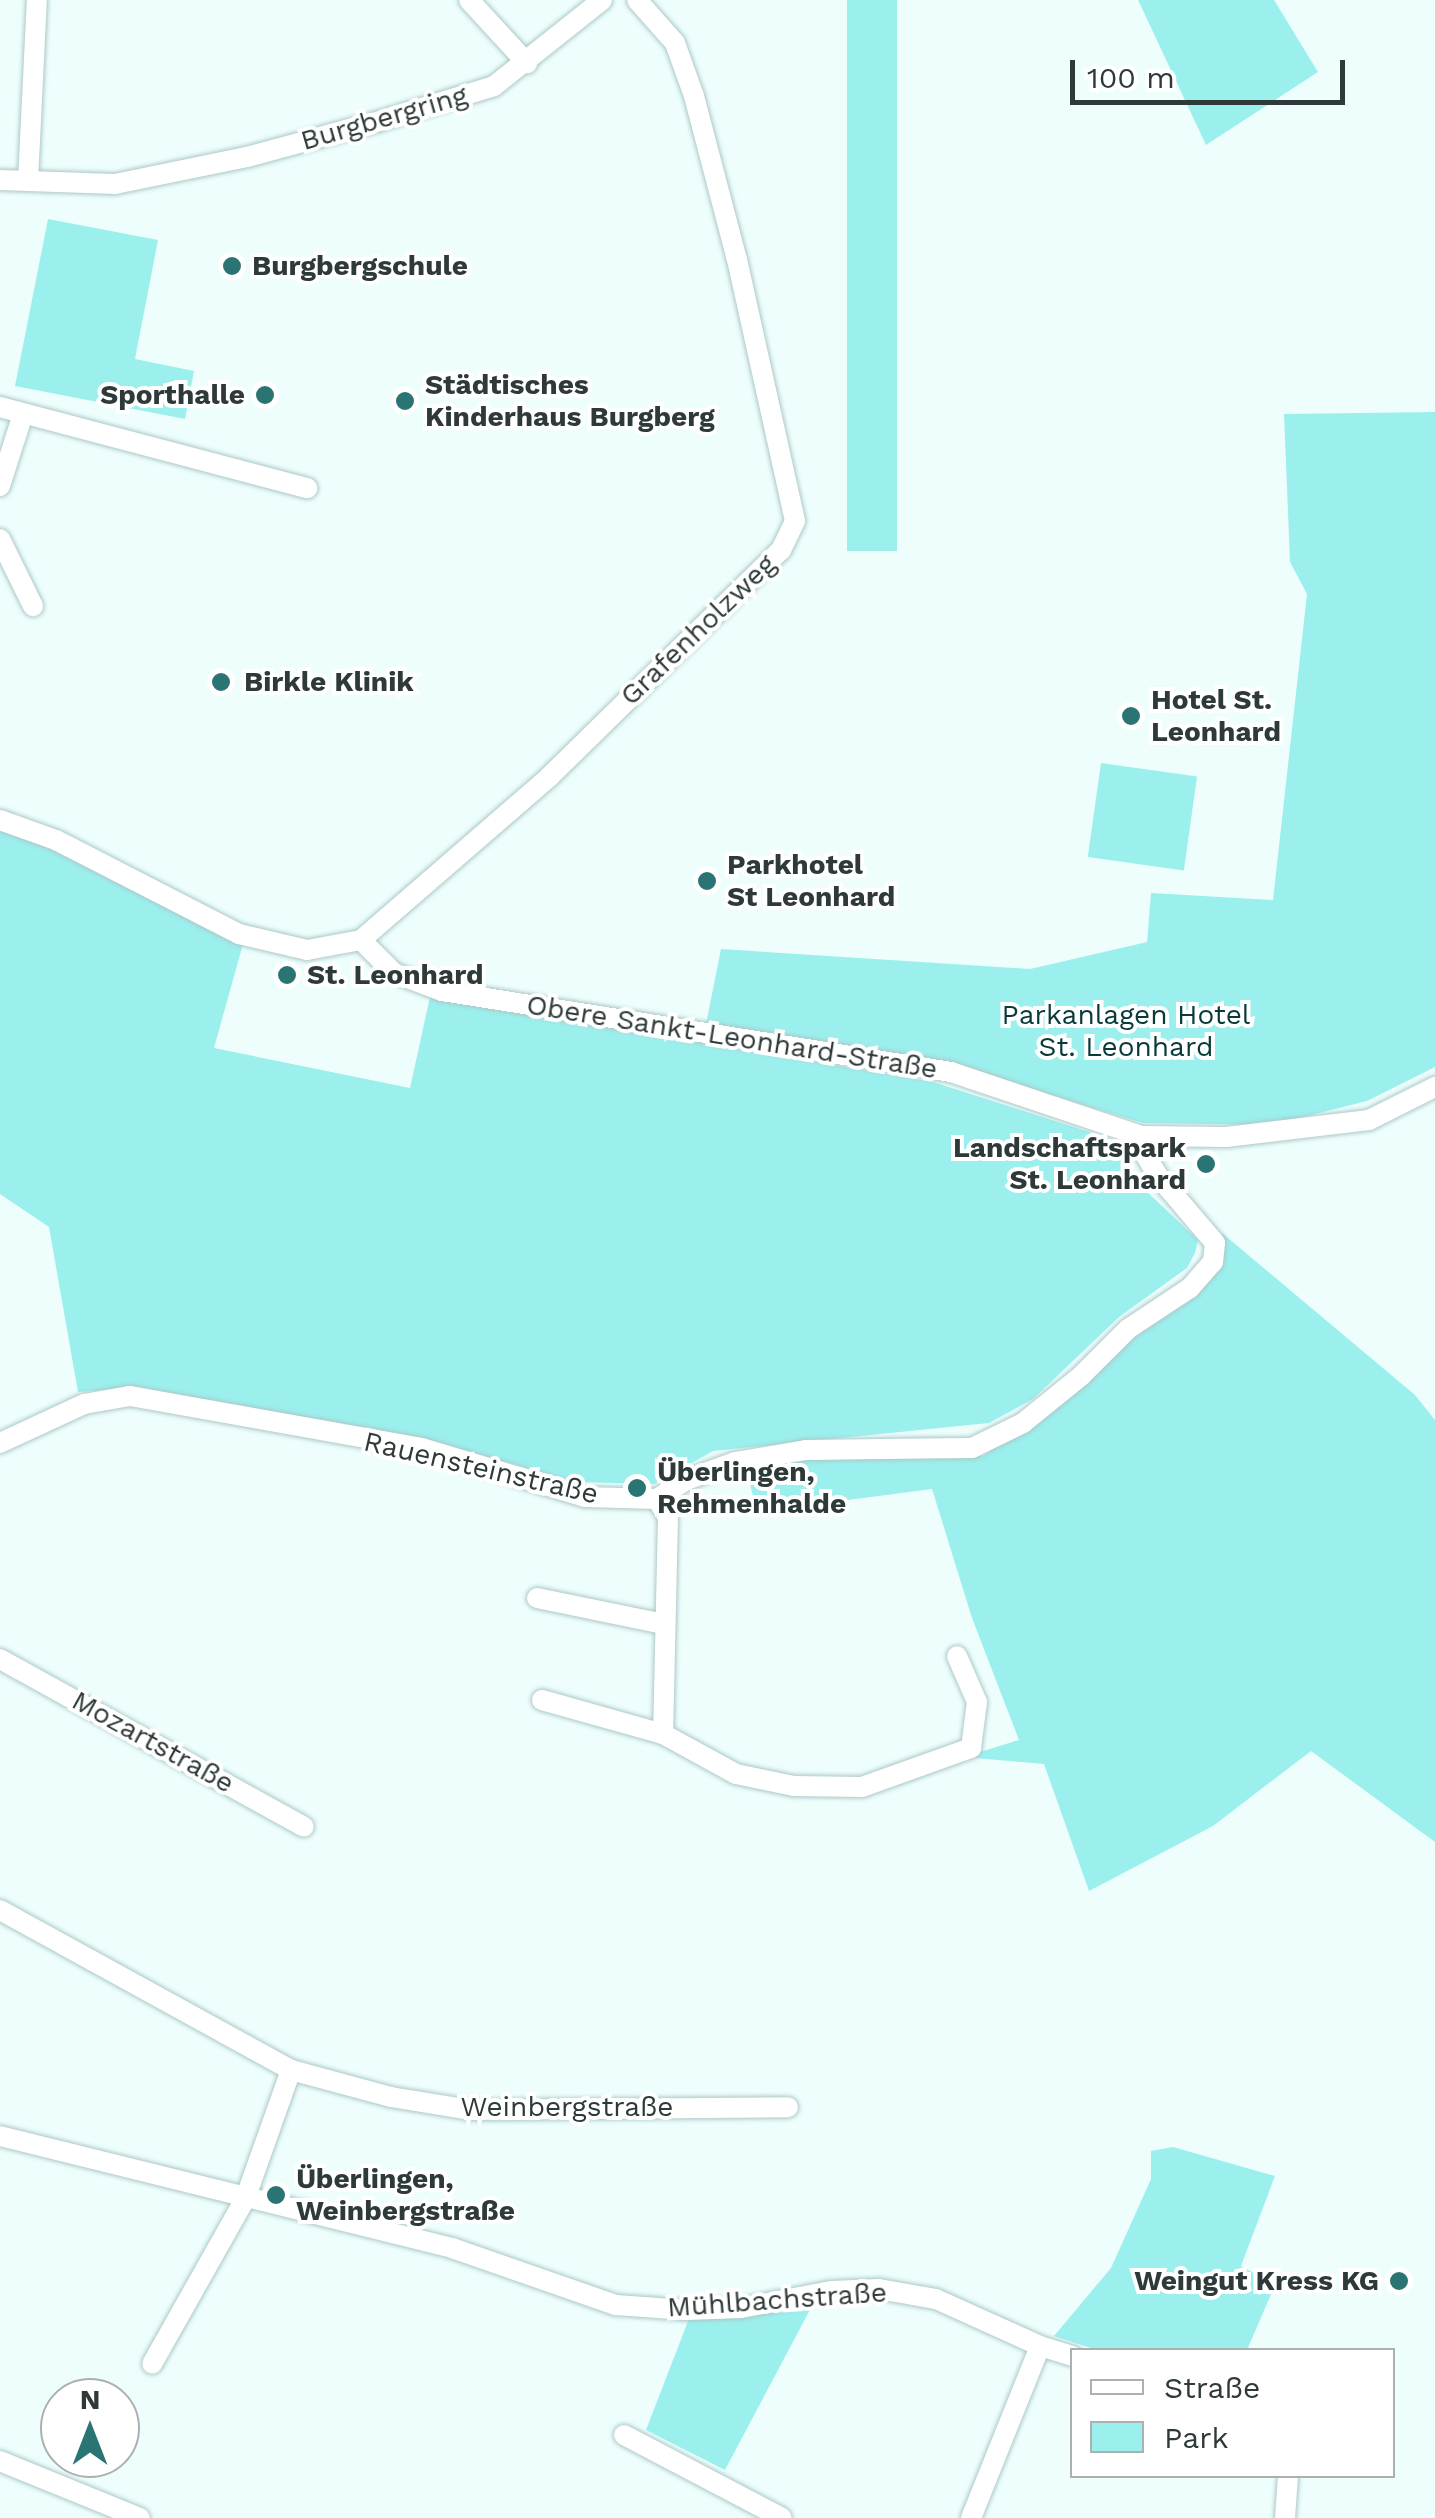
<!DOCTYPE html>
<meta charset="utf-8">
<style>
body{margin:0}
#map{position:relative;width:1435px;height:2518px;overflow:hidden;background:#edfefd;font-family:"Work Sans",sans-serif}
div>[style]{position:absolute}
.green>*{inset:0;background:#9bf0ee;transform-origin:0 0}
.roads{filter:drop-shadow(0 0 2px #acc8c7) drop-shadow(0 0 2px #acc8c7)}
.minor>*{height:20px;margin:-10px;padding:0 10px;transform-origin:10px;border-radius:10px;background:#fff}
.dots>*{width:28px;height:28px;translate:-50% -50%;box-sizing:border-box;border:5px solid #fff;border-radius:50%}
span{translate:-50% -50%;white-space:nowrap;text-align:center;line-height:1.15;-webkit-text-stroke:8px #fff;paint-order:stroke}
.street-label{font-size:28px;color:#2e3a39}
.poi-label{font-size:28px;color:#2e3a39;font-weight:700}
.left{translate:0 -50%;text-align:left}
.right{translate:-100% -50%;text-align:right}
.park-label{font-size:28px;color:#083b3a}
.legend{position:absolute;left:1070px;top:2348px;width:325px;height:130px;box-sizing:border-box;background:#fff;border:2px solid #abb0b0;margin:0;padding:12px 18px;list-style:none;font-size:30px;color:#2e3a39}
.legend li{display:flex;align-items:center;gap:20px;height:50px}
.legend b{width:50px;border:2px solid #abb0b0}
.north{position:absolute;left:40px;top:2378px;width:100px;height:100px;box-sizing:border-box;background:#fff;border:2px solid #abb0b0;border-radius:50%;rotate:0deg;font-size:28px;font-weight:700;line-height:40px;text-align:center;color:#2e3a39}
.north::after{content:'';display:block;margin:auto;width:35px;height:45px;background:#2a7473;clip-path:polygon(50% 0,100% 100%,50% 72%,0 100%)}
.scale{position:absolute;left:1070px;top:60px;width:275px;height:45px;box-sizing:border-box;border:5px solid #2e3a39;border-top:0;padding-left:12px;font-size:30px;line-height:35px;white-space:nowrap;color:#2e3a39;-webkit-text-stroke:8px #fff;paint-order:stroke}
</style>
<div id="map">
<div class="green">
<i style="left:847px;top:0;width:50px;height:551px"></i>
<i style="clip-path:polygon(1138px 0,1274px 0,1318px 72px,1206px 145px)"></i>
<i style="clip-path:polygon(48px 219px,158px 240px,135px 359px,194px 371px,185px 419px,15px 386px)"></i>
<i style="clip-path:polygon(1435px 412px,1435px 1067px,1367px 1101px,1272px 1125px,1143px 1123px,962px 1068px,705px 1029px,721px 949px,1030px 969px,1147px 942px,1151px 893px,1273px 900px,1307px 594px,1290px 562px,1284px 414px)"></i>
<i style="left:1101px;top:763px;width:97px;height:95px;rotate:8deg"></i>
<i style="clip-path:polygon(0 829px,11px 830px,243px 944px,214px 1048px,410px 1088px,430px 997px,933px 1082px,1111px 1139px,1123px 1149px,1142px 1187px,1198px 1240px,1195px 1253px,1187px 1268px,1119px 1317px,1033px 1399px,989px 1423px,713px 1451px,654px 1484px,578px 1482px,463px 1450px,140px 1387px,78px 1392px,49px 1227px,0 1194px)"></i>
<i style="clip-path:polygon(1222px 1233px,1415px 1395px,1435px 1420px,1435px 1842px,1311px 1751px,1213px 1826px,1089px 1891px,1044px 1764px,964px 1757px,1019px 1740px,972px 1618px,932px 1489px,757px 1512px,746px 1468px,796px 1458px,983px 1456px,1076px 1393px,1134px 1331px,1207px 1283px,1224px 1260px)"></i>
<i style="clip-path:polygon(1173px 2147px,1275px 2176px,1241px 2266px,1275px 2285px,1247px 2350px,1097px 2350px,1054px 2336px,1111px 2268px,1151px 2179px,1151px 2151px)"></i>
<i style="clip-path:polygon(813px 2304px,725px 2470px,646px 2430px,690px 2316px)"></i>
</div>
<div class="roads">
<div class="minor">
<i style="left:469px;top:0;width:86px;rotate:47.4deg"></i>
<i style="left:0;top:180px;width:115px;rotate:2deg"></i>
<i style="left:115px;top:184px;width:135px;rotate:-11.6deg"></i>
<i style="left:247px;top:157px;width:141px;rotate:-15.2deg"></i>
<i style="left:383px;top:120px;width:116px;rotate:-17deg"></i>
<i style="left:494px;top:86px;width:138px;rotate:-38.5deg"></i>
<i style="left:28px;top:181px;width:181px;rotate:-87.2deg"></i>
<i style="left:0;top:407px;width:318px;rotate:14.8deg"></i>
<i style="left:0;top:486px;width:76px;rotate:-72.3deg"></i>
<i style="left:0;top:539px;width:75px;rotate:63.8deg"></i>
<i style="left:0;top:820px;width:59px;rotate:19.7deg"></i>
<i style="left:56px;top:840px;width:206px;rotate:27.2deg"></i>
<i style="left:239px;top:934px;width:70px;rotate:13.2deg"></i>
<i style="left:307px;top:950px;width:55px;rotate:-10.5deg"></i>
<i style="left:361px;top:940px;width:249px;rotate:-40.9deg"></i>
<i style="left:549px;top:777px;width:325px;rotate:-44.4deg"></i>
<i style="left:781px;top:550px;width:32px;rotate:-64deg"></i>
<i style="left:795px;top:521px;width:267px;rotate:-102.5deg"></i>
<i style="left:737px;top:260px;width:170px;rotate:-104.7deg"></i>
<i style="left:694px;top:96px;width:56px;rotate:-109.7deg"></i>
<i style="left:675px;top:43px;width:57px;rotate:-131.5deg"></i>
<i style="left:361px;top:940px;width:47px;rotate:45deg"></i>
<i style="left:394px;top:973px;width:51px;rotate:20.6deg"></i>
<i style="left:442px;top:991px;width:515px;rotate:9.04deg"></i>
<i style="left:951px;top:1072px;width:200px;rotate:18.6deg"></i>
<i style="left:1141px;top:1136px;width:85px;rotate:0.7deg"></i>
<i style="left:1226px;top:1137px;width:144px;rotate:-6.8deg"></i>
<i style="left:1369px;top:1120px;width:74px;rotate:-26.6deg"></i>
<i style="left:0;top:1443px;width:93px;rotate:-24.9deg"></i>
<i style="left:84px;top:1404px;width:47px;rotate:-9.9deg"></i>
<i style="left:130px;top:1396px;width:297px;rotate:10.1deg"></i>
<i style="left:422px;top:1448px;width:170px;rotate:16.7deg"></i>
<i style="left:585px;top:1497px;width:72px;rotate:1.6deg"></i>
<i style="left:657px;top:1499px;width:35px;rotate:-33deg"></i>
<i style="left:686px;top:1480px;width:52px;rotate:-20.2deg"></i>
<i style="left:735px;top:1462px;width:72px;rotate:-9.6deg"></i>
<i style="left:806px;top:1450px;width:166px;rotate:-0.7deg"></i>
<i style="left:972px;top:1448px;width:57px;rotate:-26.1deg"></i>
<i style="left:1023px;top:1423px;width:75px;rotate:-39deg"></i>
<i style="left:1081px;top:1376px;width:66px;rotate:-45deg"></i>
<i style="left:1128px;top:1329px;width:74px;rotate:-33.5deg"></i>
<i style="left:1190px;top:1288px;width:35px;rotate:-49deg"></i>
<i style="left:1213px;top:1262px;width:19px;rotate:-84deg"></i>
<i style="left:1215px;top:1243px;width:88px;rotate:-130.4deg"></i>
<i style="left:1158px;top:1176px;width:26px;rotate:-121deg"></i>
<i style="left:1145px;top:1154px;width:18px;rotate:-103deg"></i>
<i style="left:657px;top:1499px;width:21px;rotate:59deg"></i>
<i style="left:668px;top:1517px;width:217px;rotate:91.3deg"></i>
<i style="left:663px;top:1734px;width:83px;rotate:28.7deg"></i>
<i style="left:736px;top:1774px;width:59px;rotate:11.7deg"></i>
<i style="left:794px;top:1786px;width:68px;rotate:0.8deg"></i>
<i style="left:862px;top:1787px;width:116px;rotate:-19.7deg"></i>
<i style="left:971px;top:1748px;width:46px;rotate:-82.6deg"></i>
<i style="left:977px;top:1702px;width:50px;rotate:-113.5deg"></i>
<i style="left:537px;top:1598px;width:130px;rotate:11.6deg"></i>
<i style="left:0;top:1659px;width:347px;rotate:28.9deg"></i>
<i style="left:542px;top:1700px;width:126px;rotate:15.7deg"></i>
<i style="left:0;top:1910px;width:332px;rotate:28.8deg"></i>
<i style="left:291px;top:2070px;width:137px;rotate:109.6deg"></i>
<i style="left:245px;top:2199px;width:189px;rotate:119.4deg"></i>
<i style="left:291px;top:2070px;width:104px;rotate:15.1deg"></i>
<i style="left:391px;top:2097px;width:80px;rotate:9.3deg"></i>
<i style="left:470px;top:2110px;width:318px;rotate:-0.5deg"></i>
<i style="left:0;top:2136px;width:466px;rotate:13.9deg"></i>
<i style="left:452px;top:2248px;width:174px;rotate:19.2deg"></i>
<i style="left:616px;top:2305px;width:70px;rotate:4.1deg"></i>
<i style="left:686px;top:2310px;width:55px;rotate:-2.1deg"></i>
<i style="left:741px;top:2308px;width:93px;rotate:-10.6deg"></i>
<i style="left:832px;top:2291px;width:47px;rotate:-2.4deg"></i>
<i style="left:879px;top:2289px;width:58px;rotate:10deg"></i>
<i style="left:936px;top:2299px;width:114px;rotate:24.3deg"></i>
<i style="left:1040px;top:2346px;width:34px;rotate:17deg"></i>
<i style="left:624px;top:2435px;width:178px;rotate:27.7deg"></i>
<i style="left:0;top:2461px;width:151px;rotate:22.2deg"></i>
<i style="left:971px;top:2518px;width:185px;rotate:-68.1deg"></i>
<i style="left:1285px;top:2518px;width:42px;rotate:-85.9deg"></i>
</div>
</div>
<div class="dots">
<i style="left:232px;top:266px;background:#2a7473"></i>
<i style="left:265px;top:395px;background:#2a7473"></i>
<i style="left:405px;top:401px;background:#2a7473"></i>
<i style="left:221px;top:682px;background:#2a7473"></i>
<i style="left:1131px;top:716px;background:#2a7473"></i>
<i style="left:707px;top:881px;background:#2a7473"></i>
<i style="left:287px;top:975px;background:#2a7473"></i>
<i style="left:1206px;top:1164px;background:#2a7473"></i>
<i style="left:637px;top:1488px;background:#2a7473"></i>
<i style="left:276px;top:2195px;background:#2a7473"></i>
<i style="left:1399px;top:2281px;background:#2a7473"></i>
</div>
<div class="street-label">
<span style="left:384px;top:118px;rotate:-16deg">Burgbergring</span>
<span style="left:698px;top:630px;rotate:-44deg">Grafenholzweg</span>
<span style="left:732px;top:1037px;rotate:9deg">Obere Sankt-Leonhard-Straße</span>
<span style="left:481px;top:1468px;rotate:13deg">Rauensteinstraße</span>
<span style="left:153px;top:1742px;rotate:29deg">Mozartstraße</span>
<span style="left:567px;top:2107px">Weinbergstraße</span>
<span style="left:777px;top:2300px;rotate:-4deg">Mühlbachstraße</span>
</div>
<div class="poi-label">
<span class="left" style="left:252px;top:266px">Burgbergschule</span>
<span class="left" style="left:425px;top:401px">Städtisches<br>Kinderhaus Burgberg</span>
<span class="right" style="left:245px;top:395px">Sporthalle</span>
<span class="left" style="left:244px;top:682px">Birkle Klinik</span>
<span class="left" style="left:1151px;top:716px">Hotel St.<br>Leonhard</span>
<span class="left" style="left:727px;top:881px">Parkhotel<br>St Leonhard</span>
<span class="left" style="left:307px;top:975px">St. Leonhard</span>
<span class="right" style="left:1186px;top:1164px">Landschaftspark<br>St. Leonhard</span>
<span class="left" style="left:657px;top:1488px">Überlingen,<br>Rehmenhalde</span>
<span class="left" style="left:296px;top:2195px">Überlingen,<br>Weinbergstraße</span>
<span class="right" style="left:1379px;top:2281px">Weingut Kress KG</span>
</div>
<div class="park-label">
<span style="left:1126px;top:1031px">Parkanlagen Hotel<br>St. Leonhard</span>
</div>
<ul class="legend">
<li><b style="height:12px;background:#fff"></b>Straße</li>
<li><b style="height:28px;background:#9bf0ee"></b>Park</li>
</ul>
<div class="north">N</div>
<div class="scale">100 m</div>
</div>
